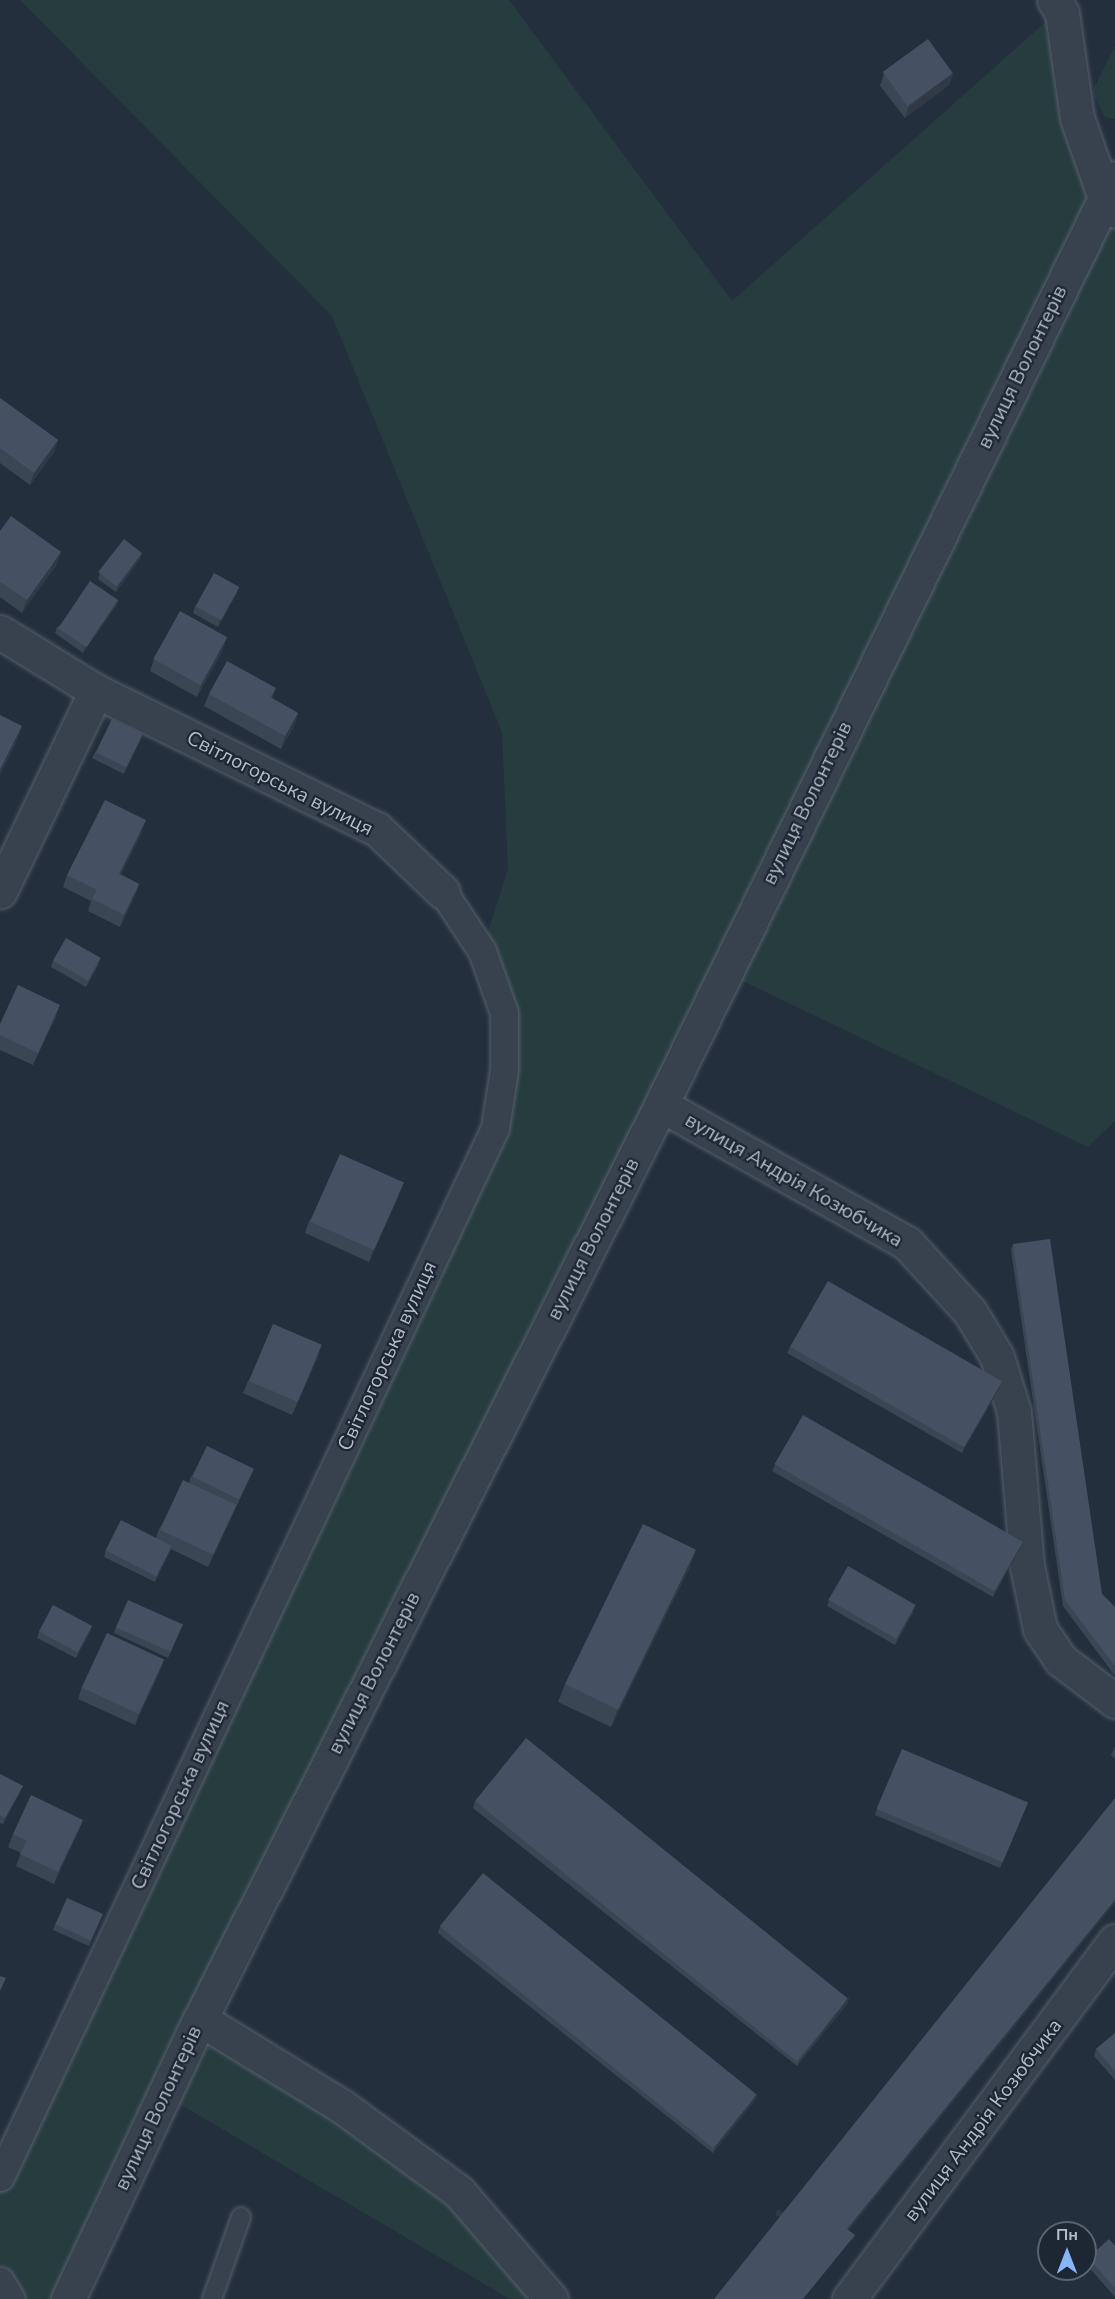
<!DOCTYPE html>
<meta charset="utf-8">
<style>
body{margin:0}
#map{position:relative;width:1115px;height:2299px;overflow:hidden;background:#242f3e;font-family:"Nunito Sans",sans-serif}
div>[style]{position:absolute}
.green>*{inset:0;background:#263c3f}
.roads{filter:drop-shadow(0 0 2px #565f6c) drop-shadow(0 0 2px #565f6c)}
.service>*{height:18px;margin:-9px;padding:0 9px;transform-origin:9px;border-radius:9px;background:#38414e}
.pedestrian>*{height:27px;margin:-13.5px;padding:0 13.5px;transform-origin:13.5px;border-radius:13.5px;background:#38414e}
.minor>*{height:33px;margin:-16.5px;padding:0 16.5px;transform-origin:16.5px;border-radius:16.5px;background:#38414e}
.tertiary>*{height:33px;margin:-16.5px;padding:0 16.5px;transform-origin:16.5px;border-radius:16.5px;background:#38414e}
.wall>*{inset:0;background:#3b4654}
.shaded-wall>*{inset:0;background:#303945;transform-origin:0 0}
.building>*{inset:0;background:#455162;transform-origin:0 0}
span{translate:-50% -50%;white-space:nowrap;text-align:center;line-height:1.15;-webkit-text-stroke:4.5px #1d2633;paint-order:stroke}
.street-label{font-size:20px;color:#b4bcc9}
.north{position:absolute;left:1037px;top:2221px;width:60px;height:60px;box-sizing:border-box;background:#1d2633;border:2px solid #59626f;border-radius:50%;rotate:0deg;font-size:16px;font-weight:700;line-height:24px;text-align:center;color:#b4bcc9}
.north::after{content:'';display:block;margin:auto;width:21px;height:27px;background:#8ab4f8;clip-path:polygon(50% 0,100% 100%,50% 72%,0 100%)}
</style>
<div id="map">
<div class="green">
<i style="clip-path:polygon(20px 0,509px 0,732px 301px,1049px 19px,1115px 178px,1115px 1121px,1088px 1147px,724px 972px,200px 2019px,343px 2107px,551px 2299px,510px 2299px,166px 2096px,68px 2299px,11px 2299px,0 2281px,0 2177px,495px 1128px,504px 1069px,482px 951px,508px 869px,502px 732px,332px 316px)"></i>
<i style="clip-path:polygon(1115px 46px,1115px 119px,1105px 117px,1092px 92px)"></i>
</div>
<div class="roads">
<div class="service">
<i style="left:212px;top:2299px;width:87px;rotate:-70.5deg"></i>
</div>
<div class="pedestrian">
<i style="left:0;top:2177px;width:1160px;rotate:-64.74deg"></i>
<i style="left:495px;top:1128px;width:60px;rotate:-81.3deg"></i>
<i style="left:504px;top:1069px;width:56px;rotate:-90deg"></i>
<i style="left:504px;top:1013px;width:66px;rotate:-109.5deg"></i>
<i style="left:482px;top:951px;width:71px;rotate:-123.5deg"></i>
<i style="left:0;top:2281px;width:21px;rotate:59deg"></i>
</div>
<div class="minor">
<i style="left:1054px;top:0;width:15px;rotate:58deg"></i>
<i style="left:1062px;top:13px;width:106px;rotate:81.9deg"></i>
<i style="left:1077px;top:118px;width:85px;rotate:70.7deg"></i>
<i style="left:1105px;top:198px;width:16px;rotate:52deg"></i>
<i style="left:0;top:632px;width:113px;rotate:31.6deg"></i>
<i style="left:96px;top:691px;width:222px;rotate:115.6deg"></i>
<i style="left:96px;top:691px;width:313px;rotate:26.2deg"></i>
<i style="left:377px;top:829px;width:91px;rotate:43.7deg"></i>
<i style="left:661px;top:1105px;width:282px;rotate:29.3deg"></i>
<i style="left:907px;top:1243px;width:93px;rotate:47.6deg"></i>
<i style="left:970px;top:1312px;width:52px;rotate:59deg"></i>
<i style="left:997px;top:1357px;width:58px;rotate:72.8deg"></i>
<i style="left:1014px;top:1412px;width:155px;rotate:85.2deg"></i>
<i style="left:1027px;top:1566px;width:64px;rotate:78.3deg"></i>
<i style="left:1040px;top:1629px;width:37px;rotate:56deg"></i>
<i style="left:1061px;top:1660px;width:68px;rotate:37.2deg"></i>
<i style="left:200px;top:2019px;width:168px;rotate:31.6deg"></i>
<i style="left:343px;top:2107px;width:144px;rotate:36.2deg"></i>
<i style="left:459px;top:2192px;width:141px;rotate:49.3deg"></i>
<i style="left:849px;top:2299px;width:446px;rotate:-53.4deg"></i>
</div>
<div class="tertiary">
<i style="left:68px;top:2299px;width:310px;rotate:-64.8deg"></i>
<i style="left:200px;top:2019px;width:1024px;rotate:-63.23deg"></i>
<i style="left:661px;top:1105px;width:1032px;rotate:-63.91deg"></i>
</div>
</div>
<div class="wall">
<i style="clip-path:polygon(884px 73px,953px 73px,949px 85px,905px 118px,880px 86px)"></i>
<i style="clip-path:polygon(0 398px,58px 440px,54px 452px,30px 485px,0 463px)"></i>
<i style="clip-path:polygon(0 531px,57px 564px,22px 613px,0 597px)"></i>
<i style="clip-path:polygon(140px 559px,116px 592px,98px 579px,100px 573px)"></i>
<i style="clip-path:polygon(237px 593px,218px 627px,193px 613px,195px 606px)"></i>
<i style="clip-path:polygon(118px 600px,116px 606px,83px 653px,55px 633px,57px 627px)"></i>
<i style="clip-path:polygon(223px 650px,197px 697px,150px 671px,154px 659px)"></i>
<i style="clip-path:polygon(276px 688px,272px 698px,298px 713px,294px 726px,281px 749px,204px 706px,209px 694px)"></i>
<i style="clip-path:polygon(143px 734px,124px 774px,92px 758px,95px 752px)"></i>
<i style="clip-path:polygon(142px 832px,121px 874px,139px 884px,135px 896px,120px 927px,88px 911px,91px 901px,63px 887px,67px 875px)"></i>
<i style="clip-path:polygon(53px 961px,99px 964px,86px 987px,51px 967px)"></i>
<i style="clip-path:polygon(56px 1017px,33px 1065px,0 1050px,0 1024px)"></i>
<i style="clip-path:polygon(399px 1195px,369px 1262px,305px 1233px,309px 1221px)"></i>
<i style="clip-path:polygon(1013px 1244px,1102px 1594px,1115px 1607px,1115px 1676px,1063px 1606px,1011px 1250px)"></i>
<i style="clip-path:polygon(790px 1347px,1002px 1381px,1000px 1387px,962px 1453px,787px 1353px)"></i>
<i style="clip-path:polygon(318px 1357px,292px 1415px,243px 1393px,248px 1381px)"></i>
<i style="clip-path:polygon(775px 1465px,1023px 1541px,1021px 1547px,993px 1597px,772px 1471px)"></i>
<i style="clip-path:polygon(254px 1469px,208px 1567px,171px 1549px,155px 1582px,104px 1557px,106px 1550px,156px 1538px,159px 1529px,189px 1483px,191px 1476px)"></i>
<i style="clip-path:polygon(690px 1567px,611px 1727px,558px 1702px,565px 1684px)"></i>
<i style="clip-path:polygon(829px 1600px,914px 1611px,895px 1645px,827px 1606px)"></i>
<i style="clip-path:polygon(183px 1624px,168px 1658px,114px 1633px,116px 1627px)"></i>
<i style="clip-path:polygon(92px 1626px,90px 1632px,76px 1658px,37px 1638px,39px 1632px)"></i>
<i style="clip-path:polygon(164px 1659px,160px 1671px,135px 1725px,78px 1699px,82px 1687px)"></i>
<i style="clip-path:polygon(1115px 1746px,1115px 1759px,1111px 1755px)"></i>
<i style="clip-path:polygon(0 1774px,23px 1786px,20px 1792px,3px 1824px,0 1823px)"></i>
<i style="clip-path:polygon(475px 1801px,848px 2003px,797px 2066px,473px 1808px)"></i>
<i style="clip-path:polygon(877px 1809px,1025px 1809px,1000px 1868px,875px 1815px)"></i>
<i style="clip-path:polygon(83px 1820px,78px 1832px,54px 1884px,16px 1866px,21px 1853px,8px 1847px,13px 1834px)"></i>
<i style="clip-path:polygon(103px 1914px,89px 1946px,53px 1930px,55px 1924px)"></i>
<i style="clip-path:polygon(440px 1927px,756px 2099px,713px 2153px,438px 1933px)"></i>
<i style="clip-path:polygon(1115px 2033px,1115px 2080px,1094px 2056px,1096px 2049px)"></i>
<i style="clip-path:polygon(1115px 2246px,1115px 2297px,1086px 2264px,1088px 2258px)"></i>
</div>
<div class="shaded-wall">
<i style="clip-path:polygon(953px 73px,949px 85px,905px 118px,909px 106px)"></i>
<i style="clip-path:polygon(58px 440px,54px 452px,30px 485px,34px 473px)"></i>
<i style="clip-path:polygon(61px 552px,57px 564px,22px 613px,27px 600px)"></i>
<i style="clip-path:polygon(142px 553px,140px 559px,116px 592px,118px 586px)"></i>
<i style="clip-path:polygon(239px 587px,237px 593px,218px 627px,220px 620px)"></i>
<i style="clip-path:polygon(118px 600px,116px 606px,83px 653px,85px 647px)"></i>
<i style="clip-path:polygon(227px 637px,223px 650px,197px 697px,201px 685px)"></i>
<i style="clip-path:polygon(298px 713px,294px 726px,281px 749px,285px 736px)"></i>
<i style="clip-path:polygon(22px 726px,16px 743px,0 775px,0 770px)"></i>
<i style="clip-path:polygon(143px 734px,141px 740px,124px 774px,126px 767px)"></i>
<i style="clip-path:polygon(146px 820px,142px 832px,115px 886px,119px 874px)"></i>
<i style="clip-path:polygon(139px 884px,135px 896px,120px 927px,124px 915px)"></i>
<i style="clip-path:polygon(101px 958px,99px 964px,86px 987px,89px 981px)"></i>
<i style="clip-path:polygon(60px 1005px,56px 1017px,33px 1065px,38px 1053px)"></i>
<i style="clip-path:polygon(404px 1183px,399px 1195px,369px 1262px,373px 1250px)"></i>
<i style="clip-path:polygon(322px 1345px,318px 1357px,292px 1415px,297px 1403px)"></i>
<i style="clip-path:polygon(1002px 1381px,1000px 1387px,962px 1453px,964px 1447px)"></i>
<i style="clip-path:polygon(236px 1505px,232px 1517px,208px 1567px,213px 1555px)"></i>
<i style="clip-path:polygon(1023px 1541px,1021px 1547px,993px 1597px,995px 1591px)"></i>
<i style="clip-path:polygon(172px 1546px,170px 1552px,155px 1582px,157px 1575px)"></i>
<i style="clip-path:polygon(696px 1550px,690px 1567px,611px 1727px,617px 1710px)"></i>
<i style="clip-path:polygon(916px 1605px,914px 1611px,895px 1645px,897px 1639px)"></i>
<i style="clip-path:polygon(92px 1626px,90px 1632px,76px 1658px,78px 1652px)"></i>
<i style="clip-path:polygon(164px 1659px,160px 1671px,135px 1725px,139px 1712px)"></i>
<i style="clip-path:polygon(23px 1786px,20px 1792px,3px 1824px,5px 1818px)"></i>
<i style="clip-path:polygon(83px 1820px,78px 1832px,54px 1884px,58px 1872px)"></i>
<i style="clip-path:polygon(1115px 1900px,1115px 1903px,845px 2235px,847px 2229px)"></i>
<i style="clip-path:polygon(850px 1996px,848px 2003px,797px 2066px,800px 2060px)"></i>
<i style="clip-path:polygon(758px 2093px,756px 2099px,713px 2153px,715px 2147px)"></i>
<i style="left:855px;top:2235px;width:6px;height:82px;rotate:108deg"></i>
</div>
<div class="building">
<i style="left:928px;top:39px;width:42px;height:56px;rotate:54deg"></i>
<i style="clip-path:polygon(0 398px,58px 440px,34px 473px,0 448px)"></i>
<i style="clip-path:polygon(11px 516px,61px 552px,27px 600px,0 582px,0 531px)"></i>
<i style="left:124px;top:539px;width:23px;height:42px;rotate:38deg"></i>
<i style="left:214px;top:573px;width:29px;height:38px;rotate:29deg"></i>
<i style="left:90px;top:581px;width:34px;height:57px;rotate:34deg"></i>
<i style="left:180px;top:611px;width:54px;height:55px;rotate:29deg"></i>
<i style="clip-path:polygon(227px 661px,276px 688px,270px 697px,298px 713px,285px 736px,209px 694px)"></i>
<i style="clip-path:polygon(0 715px,22px 726px,0 770px)"></i>
<i style="left:112px;top:719px;width:34px;height:37px;rotate:26deg"></i>
<i style="clip-path:polygon(105px 800px,146px 820px,119px 874px,139px 884px,124px 915px,92px 899px,97px 890px,67px 875px)"></i>
<i style="left:66px;top:938px;width:40px;height:26px;rotate:30deg"></i>
<i style="clip-path:polygon(18px 985px,60px 1005px,38px 1053px,0 1035px,0 1024px)"></i>
<i style="left:340px;top:1154px;width:70px;height:74px;rotate:24deg"></i>
<i style="clip-path:polygon(1050px 1239px,1102px 1594px,1115px 1607px,1115px 1666px,1065px 1600px,1013px 1244px)"></i>
<i style="left:828px;top:1281px;width:201px;height:76px;rotate:30deg"></i>
<i style="left:273px;top:1324px;width:53px;height:62px;rotate:23deg"></i>
<i style="left:803px;top:1415px;width:254px;height:57px;rotate:30deg"></i>
<i style="left:207px;top:1446px;width:52px;height:34px;rotate:26deg"></i>
<i style="left:183px;top:1480px;width:59px;height:55px;rotate:25deg"></i>
<i style="left:121px;top:1520px;width:57px;height:34px;rotate:27deg"></i>
<i style="left:643px;top:1524px;width:59px;height:178px;rotate:26deg"></i>
<i style="left:848px;top:1566px;width:78px;height:39px;rotate:30deg"></i>
<i style="left:128px;top:1600px;width:60px;height:30px;rotate:24deg"></i>
<i style="left:53px;top:1605px;width:44px;height:30px;rotate:28deg"></i>
<i style="left:107px;top:1633px;width:63px;height:60px;rotate:25deg"></i>
<i style="left:526px;top:1738px;width:414px;height:81px;rotate:39deg"></i>
<i style="left:902px;top:1749px;width:137px;height:65px;rotate:23deg"></i>
<i style="clip-path:polygon(0 1774px,23px 1786px,5px 1818px,0 1815px)"></i>
<i style="clip-path:polygon(31px 1795px,83px 1820px,58px 1872px,20px 1854px,27px 1841px,13px 1834px)"></i>
<i style="clip-path:polygon(1115px 1798px,1115px 1900px,847px 2229px,855px 2235px,803px 2299px,714px 2299px)"></i>
<i style="left:483px;top:1873px;width:352px;height:69px;rotate:39deg"></i>
<i style="left:67px;top:1898px;width:39px;height:29px;rotate:24deg"></i>
<i style="clip-path:polygon(0 1976px,6px 1978px,0 1991px)"></i>
<i style="clip-path:polygon(1115px 2033px,1115px 2071px,1096px 2049px)"></i>
<i style="clip-path:polygon(1109px 2239px,1115px 2246px,1115px 2288px,1088px 2258px)"></i>
</div>
<div class="street-label">
<span style="left:1022px;top:367px;rotate:-64deg">вулиця Волонтерів</span>
<span style="left:280px;top:783px;rotate:27deg">Світлогорська вулиця</span>
<span style="left:807px;top:803px;rotate:-64deg">вулиця Волонтерів</span>
<span style="left:794px;top:1180px;rotate:30deg">вулиця Андрія Козюбчика</span>
<span style="left:593px;top:1239px;rotate:-63deg">вулиця Волонтерів</span>
<span style="left:387px;top:1356px;rotate:-65deg">Світлогорська вулиця</span>
<span style="left:374px;top:1673px;rotate:-63deg">вулиця Волонтерів</span>
<span style="left:180px;top:1795px;rotate:-65deg">Світлогорська вулиця</span>
<span style="left:158px;top:2108px;rotate:-65deg">вулиця Волонтерів</span>
<span style="left:983px;top:2120px;rotate:-53deg">вулиця Андрія Козюбчика</span>
</div>
<div class="north">Пн</div>
</div>
